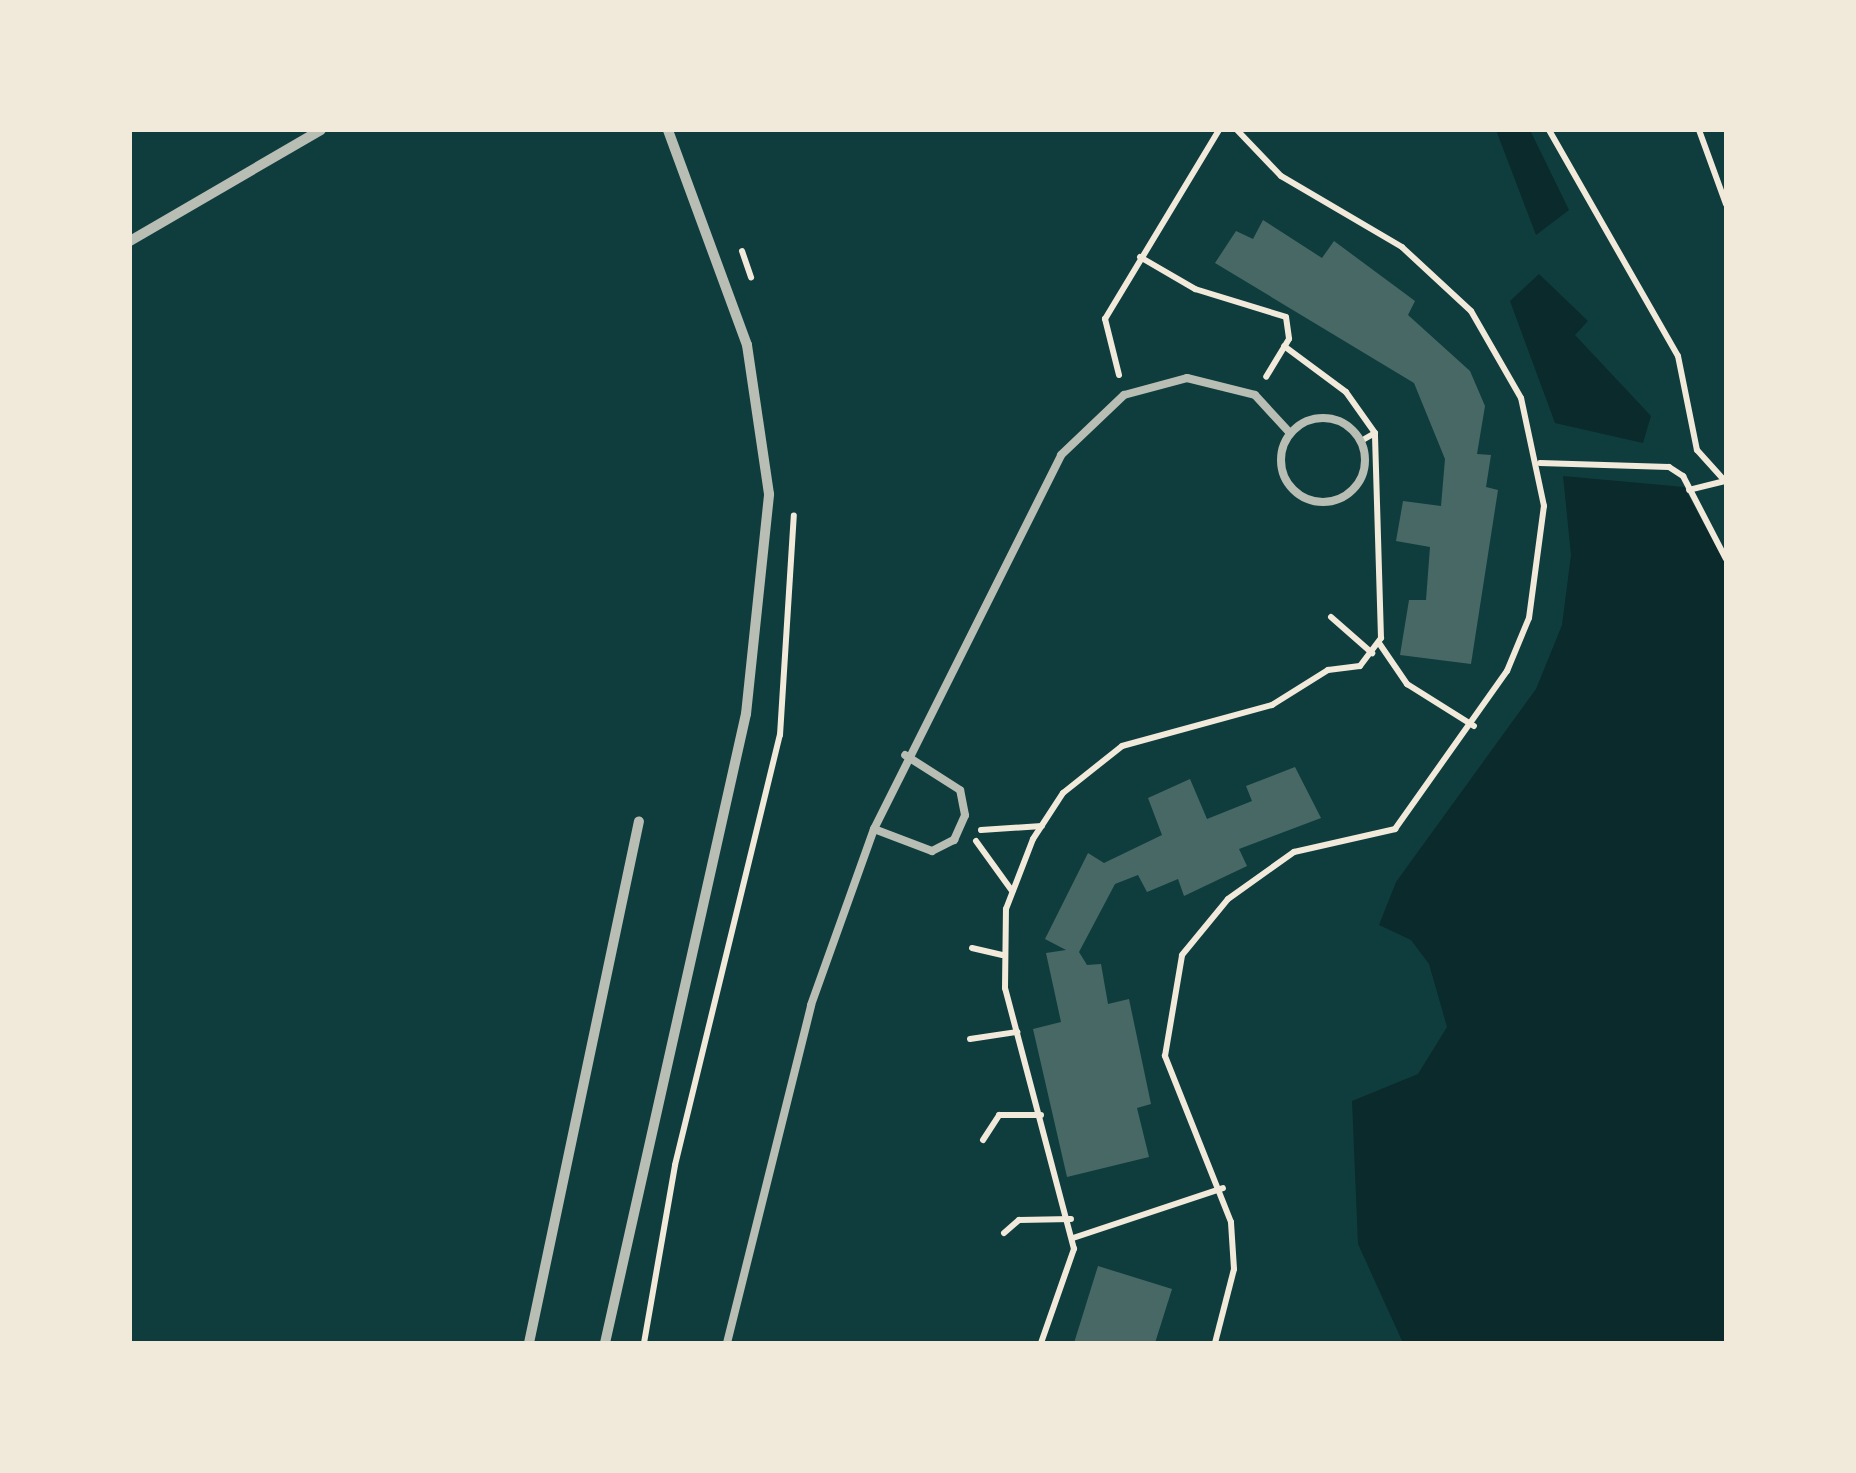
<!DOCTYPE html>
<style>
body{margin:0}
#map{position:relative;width:1856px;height:1473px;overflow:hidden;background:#0f3d3e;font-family:"Fira Sans Condensed",sans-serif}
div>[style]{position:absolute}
.water>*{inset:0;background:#0a2a2b}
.building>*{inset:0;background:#486865}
.path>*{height:6px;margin:-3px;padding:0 3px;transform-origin:3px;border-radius:3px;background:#f1e9da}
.service>*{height:8px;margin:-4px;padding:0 4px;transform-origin:4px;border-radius:4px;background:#b8beb3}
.service>.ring{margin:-4px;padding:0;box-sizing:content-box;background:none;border:8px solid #b8beb3;border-radius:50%}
.minor>*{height:10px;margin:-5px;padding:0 5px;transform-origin:5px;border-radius:5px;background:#b8beb3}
span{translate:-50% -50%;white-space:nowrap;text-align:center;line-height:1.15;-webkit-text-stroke:9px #f1e9da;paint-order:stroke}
.frame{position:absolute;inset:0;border:132px solid #f1e9da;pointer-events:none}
</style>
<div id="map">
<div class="water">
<i style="clip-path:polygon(1496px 130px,1530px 130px,1569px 210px,1536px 235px)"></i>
<i style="clip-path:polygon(1539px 274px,1588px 321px,1575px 335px,1651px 416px,1643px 443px,1555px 423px,1510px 301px)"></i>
<i style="clip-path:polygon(1563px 476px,1684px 487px,1726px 565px,1726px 1343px,1403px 1343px,1358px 1244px,1352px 1101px,1418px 1074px,1447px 1027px,1429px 964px,1411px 940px,1379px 925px,1396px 882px,1536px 689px,1562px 625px,1571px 555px)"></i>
</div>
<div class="building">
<i style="clip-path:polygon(1263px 220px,1322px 258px,1334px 241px,1415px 301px,1408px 315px,1470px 371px,1485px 406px,1477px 454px,1491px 455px,1486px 487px,1498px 490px,1471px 664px,1400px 655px,1409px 600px,1426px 600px,1430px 547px,1396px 541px,1403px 501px,1441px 506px,1445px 459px,1414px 383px,1215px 263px,1236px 231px,1253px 239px)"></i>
<i style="clip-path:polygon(1295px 767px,1321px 818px,1239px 849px,1247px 866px,1184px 896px,1178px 879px,1147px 892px,1138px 875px,1115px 884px,1079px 952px,1087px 965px,1101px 964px,1108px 1004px,1129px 999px,1151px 1104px,1137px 1108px,1149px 1157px,1067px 1177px,1033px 1029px,1061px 1022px,1046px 953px,1066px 950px,1045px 939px,1088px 853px,1104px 863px,1162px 835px,1148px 798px,1190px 779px,1207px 819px,1252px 801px,1246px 786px)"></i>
<i style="clip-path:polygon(1098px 1266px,1172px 1289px,1155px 1343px,1074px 1343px)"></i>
</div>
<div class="path">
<i style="left:1549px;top:130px;width:260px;rotate:60.3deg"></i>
<i style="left:1678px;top:356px;width:96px;rotate:78.6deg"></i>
<i style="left:1697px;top:450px;width:42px;rotate:47.9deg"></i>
<i style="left:1725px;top:481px;width:37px;rotate:166deg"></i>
<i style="left:1699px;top:130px;width:79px;rotate:70deg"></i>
<i style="left:742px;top:251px;width:28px;rotate:71deg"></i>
<i style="left:1140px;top:257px;width:64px;rotate:30.2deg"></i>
<i style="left:1195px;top:289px;width:95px;rotate:17.1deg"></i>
<i style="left:1286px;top:317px;width:22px;rotate:82deg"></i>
<i style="left:1289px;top:339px;width:44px;rotate:121.2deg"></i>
<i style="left:1119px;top:375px;width:58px;rotate:-104deg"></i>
<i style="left:1105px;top:319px;width:221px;rotate:-58.9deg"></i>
<i style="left:1361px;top:441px;width:16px;rotate:-30deg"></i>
<i style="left:1540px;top:463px;width:129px;rotate:1.8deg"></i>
<i style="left:1669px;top:467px;width:17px;rotate:33deg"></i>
<i style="left:1683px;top:476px;width:93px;rotate:62.6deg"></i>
<i style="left:1331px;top:617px;width:55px;rotate:41.3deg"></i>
<i style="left:1379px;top:643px;width:50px;rotate:55.7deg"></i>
<i style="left:1407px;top:684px;width:79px;rotate:32.1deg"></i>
<i style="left:981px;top:830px;width:61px;rotate:-3.8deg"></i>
<i style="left:976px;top:841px;width:62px;rotate:54.2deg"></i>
<i style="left:972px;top:948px;width:31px;rotate:13deg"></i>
<i style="left:970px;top:1039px;width:48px;rotate:-8.5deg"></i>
<i style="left:983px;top:1140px;width:30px;rotate:-57deg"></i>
<i style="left:999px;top:1115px;width:42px"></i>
<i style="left:1004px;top:1233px;width:20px;rotate:-41deg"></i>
<i style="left:1019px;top:1220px;width:52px;rotate:-1.1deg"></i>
<i style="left:1073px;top:1238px;width:158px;rotate:-18.4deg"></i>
<i style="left:644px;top:1343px;width:181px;rotate:-80.1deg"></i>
<i style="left:675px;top:1165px;width:443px;rotate:-76.3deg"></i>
<i style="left:780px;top:735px;width:220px;rotate:-86.4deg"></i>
<i style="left:1041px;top:1343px;width:100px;rotate:-70.7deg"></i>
<i style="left:1074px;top:1249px;width:270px;rotate:-104.8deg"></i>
<i style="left:1005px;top:988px;width:79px;rotate:-89.3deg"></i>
<i style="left:1006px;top:909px;width:75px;rotate:-68.9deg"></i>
<i style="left:1033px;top:839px;width:55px;rotate:-56.9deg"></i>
<i style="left:1063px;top:793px;width:75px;rotate:-38.5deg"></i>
<i style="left:1122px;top:746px;width:156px;rotate:-15.3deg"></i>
<i style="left:1272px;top:705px;width:66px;rotate:-32deg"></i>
<i style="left:1328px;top:670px;width:32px;rotate:-7deg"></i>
<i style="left:1360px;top:666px;width:35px;rotate:-53deg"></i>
<i style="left:1381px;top:638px;width:205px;rotate:-91.7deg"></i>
<i style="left:1375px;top:433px;width:50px;rotate:-125.3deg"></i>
<i style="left:1346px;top:392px;width:77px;rotate:-143.4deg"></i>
<i style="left:1215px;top:1343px;width:76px;rotate:-75.6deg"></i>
<i style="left:1234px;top:1269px;width:47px;rotate:-93.7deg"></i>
<i style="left:1231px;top:1222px;width:179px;rotate:-111.7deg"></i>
<i style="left:1165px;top:1056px;width:102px;rotate:-80.4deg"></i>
<i style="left:1182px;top:955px;width:72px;rotate:-50.6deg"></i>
<i style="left:1228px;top:899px;width:81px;rotate:-35.5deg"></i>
<i style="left:1294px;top:852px;width:104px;rotate:-12.8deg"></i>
<i style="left:1395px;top:829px;width:194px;rotate:-54.7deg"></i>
<i style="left:1507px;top:671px;width:57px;rotate:-67.5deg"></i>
<i style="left:1529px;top:618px;width:113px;rotate:-82.4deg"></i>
<i style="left:1544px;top:506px;width:110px;rotate:-102deg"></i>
<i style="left:1521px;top:398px;width:100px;rotate:-119.9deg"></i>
<i style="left:1471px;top:311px;width:94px;rotate:-137.2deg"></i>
<i style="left:1402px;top:247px;width:140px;rotate:-149.6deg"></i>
<i style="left:1281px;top:176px;width:64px;rotate:-133.7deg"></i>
</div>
<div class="service">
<i class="ring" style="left:1281px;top:418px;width:76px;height:76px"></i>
<i style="left:874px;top:829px;width:62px;rotate:20.8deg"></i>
<i style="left:932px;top:851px;width:25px;rotate:-27deg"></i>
<i style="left:954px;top:840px;width:27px;rotate:-66deg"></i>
<i style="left:965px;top:815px;width:25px;rotate:-101deg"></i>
<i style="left:960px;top:790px;width:65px;rotate:-147.5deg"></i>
<i style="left:727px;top:1343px;width:348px;rotate:-76deg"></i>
<i style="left:811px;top:1005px;width:187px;rotate:-70.3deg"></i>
<i style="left:874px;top:829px;width:418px;rotate:-63.4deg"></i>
<i style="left:1061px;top:455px;width:87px;rotate:-43.6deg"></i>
<i style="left:1124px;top:395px;width:65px;rotate:-15.1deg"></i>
<i style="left:1187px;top:378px;width:70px;rotate:14deg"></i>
<i style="left:1255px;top:395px;width:52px;rotate:47.4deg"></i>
</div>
<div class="minor">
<i style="left:130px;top:241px;width:221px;rotate:-30.2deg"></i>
<i style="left:529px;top:1343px;width:533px;rotate:-78.1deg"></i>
<i style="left:605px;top:1343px;width:645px;rotate:-77.37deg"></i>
<i style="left:746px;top:714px;width:221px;rotate:-84deg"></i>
<i style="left:769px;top:494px;width:151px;rotate:-98.4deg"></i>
<i style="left:747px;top:345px;width:229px;rotate:-110.2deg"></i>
</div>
<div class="frame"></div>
</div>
